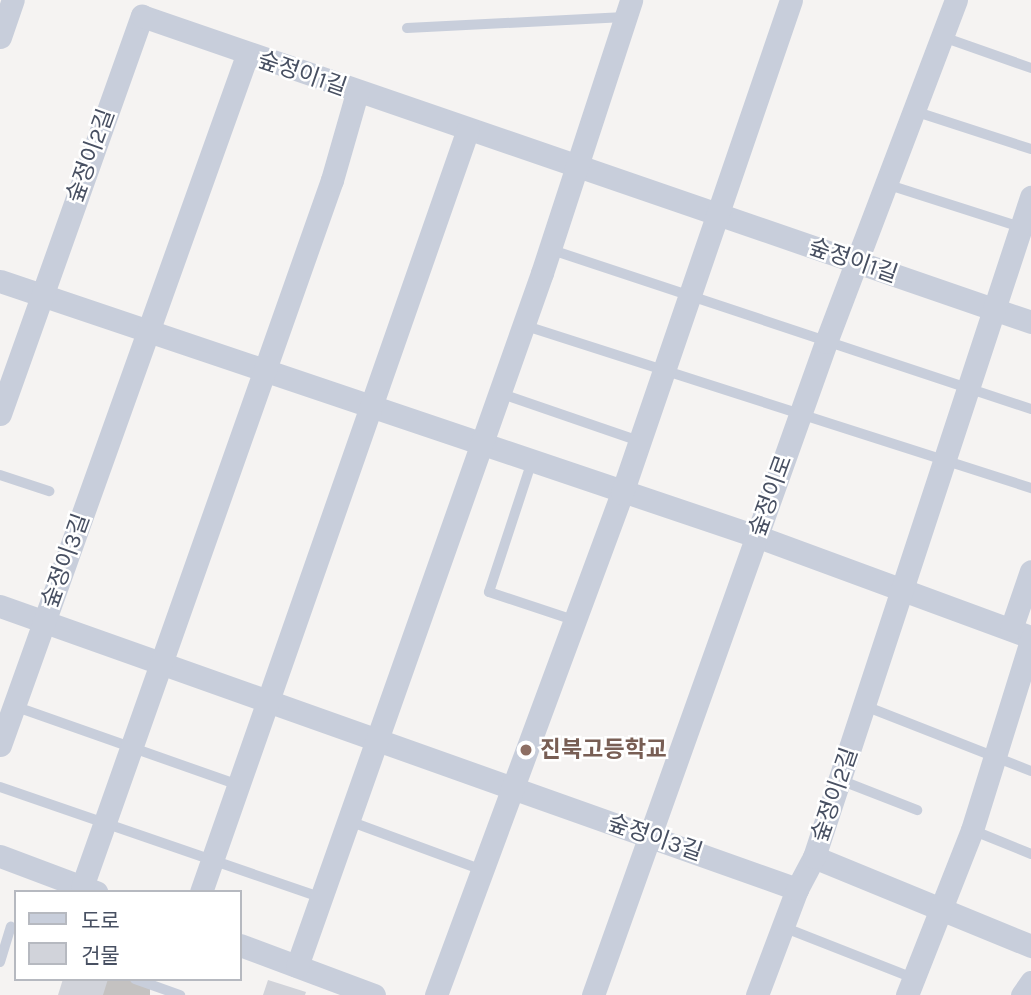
<!DOCTYPE html>
<meta charset="utf-8">
<style>
body{margin:0}
#map{position:relative;width:1031px;height:995px;overflow:hidden;background:#f5f3f2;font-family:Karla,"Noto Sans KR",sans-serif}
div>[style]{position:absolute}
.shadow>*{inset:0;background:#0003;transform-origin:0 0}
.building>*{inset:0;background:#d1d3da}
.service>*{height:10px;margin:-5px;padding:0 5px;transform-origin:5px;border-radius:5px;background:#c8cedb}
.minor>*{height:23px;margin:-11.5px;padding:0 11.5px;transform-origin:11.5px;border-radius:11.5px;background:#c8cedb}
.dots>*{width:19px;height:19px;translate:-50% -50%;box-sizing:border-box;border:4px solid #fff;border-radius:50%}
span{translate:-50% -50%;white-space:nowrap;text-align:center;line-height:1.15;-webkit-text-stroke:5px #fff;paint-order:stroke}
.street-label{font-size:23px;color:#485062}
.education-label{font-size:23px;color:#785e54;font-weight:700}
.left{translate:0 -50%;text-align:left}
.legend{position:absolute;left:14px;top:890px;width:228px;height:91px;box-sizing:border-box;background:#fff;border:2px solid #b6b9c0;margin:0;padding:9px 12px;list-style:none;font-size:21px;color:#485062}
.legend li{display:flex;align-items:center;gap:14px;height:35px}
.legend b{width:35px;border:2px solid #b6b9c0}
</style>
<div id="map">
<div class="shadow">
<i style="left:65px;top:979px;width:85px;height:17px"></i>
</div>
<div class="building">
<i style="clip-path:polygon(63px 979px,108px 979px,103px 995px,58px 995px)"></i>
<i style="clip-path:polygon(268px 980px,306px 992px,305px 995px,263px 995px)"></i>
</div>
<div class="service">
<i style="left:407px;top:28px;width:218px;rotate:-2.9deg"></i>
<i style="left:943px;top:37px;width:93px;rotate:19.4deg"></i>
<i style="left:914px;top:111px;width:123px;rotate:18deg"></i>
<i style="left:889px;top:185px;width:139px;rotate:17.7deg"></i>
<i style="left:549px;top:249px;width:508px;rotate:18.36deg"></i>
<i style="left:523px;top:325px;width:534px;rotate:17.79deg"></i>
<i style="left:499px;top:393px;width:148px;rotate:18.9deg"></i>
<i style="left:532px;top:461px;width:138px;rotate:108.2deg"></i>
<i style="left:489px;top:592px;width:89px;rotate:18.4deg"></i>
<i style="left:0;top:475px;width:52px;rotate:18.1deg"></i>
<i style="left:14px;top:706px;width:238px;rotate:19.4deg"></i>
<i style="left:865px;top:706px;width:178px;rotate:21.4deg"></i>
<i style="left:840px;top:780px;width:83px;rotate:21.3deg"></i>
<i style="left:0;top:787px;width:341px;rotate:19deg"></i>
<i style="left:349px;top:821px;width:142px;rotate:20.2deg"></i>
<i style="left:972px;top:830px;width:64px;rotate:22.1deg"></i>
<i style="left:783px;top:927px;width:140px;rotate:21.4deg"></i>
<i style="left:0;top:962px;width:37px;rotate:-73deg"></i>
<i style="left:135px;top:979px;width:48px;rotate:19.6deg"></i>
</div>
<div class="minor">
<i style="left:0;top:37px;width:39px;rotate:-71deg"></i>
<i style="left:0;top:281px;width:798px;rotate:18.64deg"></i>
<i style="left:756px;top:536px;width:293px;rotate:20.2deg"></i>
<i style="left:0;top:414px;width:423px;rotate:-70.4deg"></i>
<i style="left:142px;top:16px;width:940px;rotate:18.99deg"></i>
<i style="left:0;top:606px;width:846px;rotate:19.55deg"></i>
<i style="left:1011px;top:629px;width:61px;rotate:-71deg"></i>
<i style="left:0;top:745px;width:733px;rotate:-70.3deg"></i>
<i style="left:0;top:856px;width:103px;rotate:20.6deg"></i>
<i style="left:814px;top:857px;width:235px;rotate:22.3deg"></i>
<i style="left:82px;top:887px;width:750px;rotate:-70.53deg"></i>
<i style="left:332px;top:180px;width:91px;rotate:-74deg"></i>
<i style="left:201px;top:892px;width:808px;rotate:-70.71deg"></i>
<i style="left:240px;top:945px;width:143px;rotate:20.5deg"></i>
<i style="left:297px;top:966px;width:735px;rotate:-70.53deg"></i>
<i style="left:542px;top:273px;width:287px;rotate:-71.9deg"></i>
<i style="left:436px;top:995px;width:535px;rotate:-69.67deg"></i>
<i style="left:622px;top:493px;width:521px;rotate:-71.08deg"></i>
<i style="left:593px;top:995px;width:693px;rotate:-70.36deg"></i>
<i style="left:826px;top:342px;width:366px;rotate:-69.2deg"></i>
<i style="left:757px;top:995px;width:113px;rotate:-69.3deg"></i>
<i style="left:797px;top:889px;width:36px;rotate:-62deg"></i>
<i style="left:814px;top:857px;width:695px;rotate:-71.8deg"></i>
<i style="left:907px;top:995px;width:177px;rotate:-68.5deg"></i>
<i style="left:972px;top:830px;width:199px;rotate:-72.7deg"></i>
<i style="left:1022px;top:995px;width:16px;rotate:-55deg"></i>
</div>
<div class="dots">
<i style="left:526px;top:750px;background:#8d6e63"></i>
</div>
<div class="street-label">
<span style="left:302px;top:74px;rotate:19deg">숲정이1길</span>
<span style="left:91px;top:156px;rotate:-70deg">숲정이2길</span>
<span style="left:853px;top:261px;rotate:19deg">숲정이1길</span>
<span style="left:771px;top:496px;rotate:-70deg">숲정이로</span>
<span style="left:66px;top:561px;rotate:-70deg">숲정이3길</span>
<span style="left:835px;top:795px;rotate:-71deg">숲정이2길</span>
<span style="left:655px;top:838px;rotate:19deg">숲정이3길</span>
</div>
<div class="education-label">
<span class="left" style="left:540px;top:750px">진북고등학교</span>
</div>
<ul class="legend">
<li><b style="height:9px;background:#c8cedb"></b>도로</li>
<li><b style="height:19px;background:#d1d3da"></b>건물</li>
</ul>
</div>
